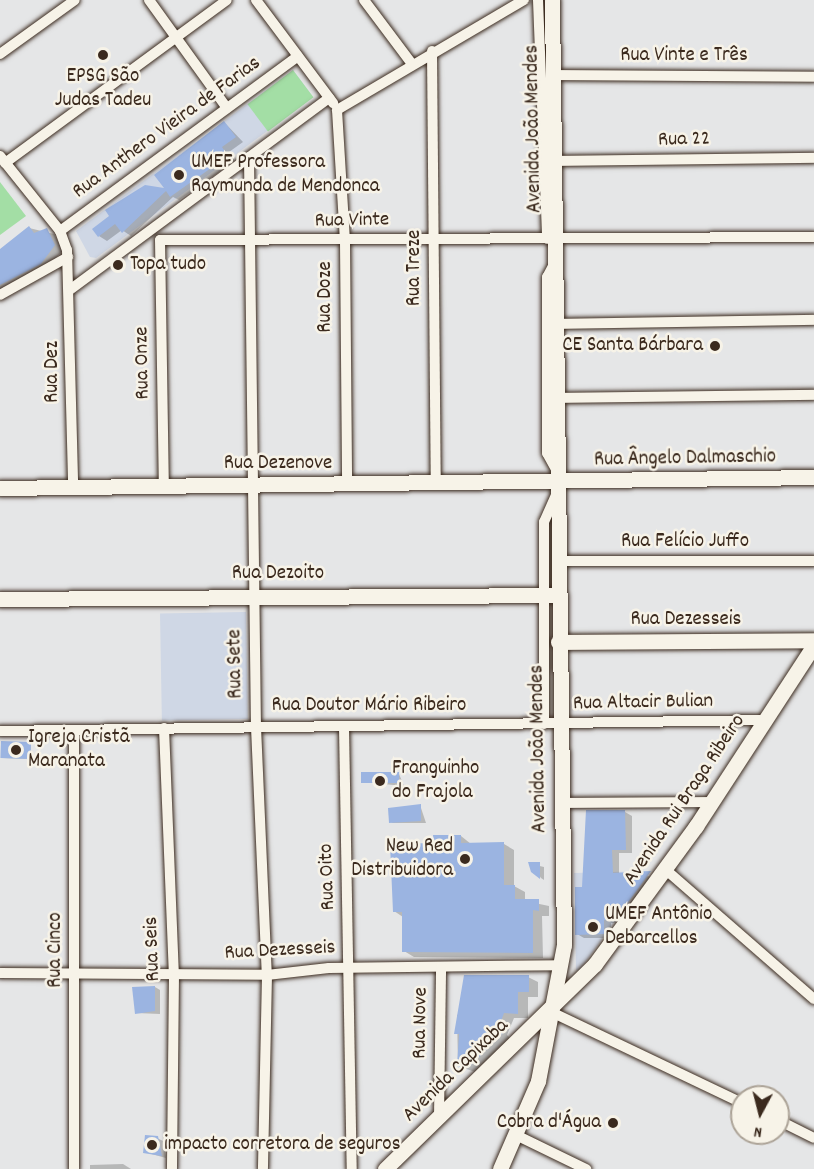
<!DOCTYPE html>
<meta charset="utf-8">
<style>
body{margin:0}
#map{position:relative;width:814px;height:1169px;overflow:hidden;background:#e5e6e7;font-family:Dekko,sans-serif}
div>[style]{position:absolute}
.built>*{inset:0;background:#cfd7e5;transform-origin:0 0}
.green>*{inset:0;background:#a3dea5;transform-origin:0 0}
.shadow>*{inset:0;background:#0003;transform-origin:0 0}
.building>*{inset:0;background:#9bb4e1;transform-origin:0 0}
.roads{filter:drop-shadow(0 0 2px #3b2a1e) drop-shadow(0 0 2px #3b2a1e)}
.street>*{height:10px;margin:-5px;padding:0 5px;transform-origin:5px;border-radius:5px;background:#f7f3e8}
.secondary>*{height:15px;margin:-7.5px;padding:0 7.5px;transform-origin:7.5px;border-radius:7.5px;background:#f7f3e8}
.dots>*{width:16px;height:16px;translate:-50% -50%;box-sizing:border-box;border:3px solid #f7f3e8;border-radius:50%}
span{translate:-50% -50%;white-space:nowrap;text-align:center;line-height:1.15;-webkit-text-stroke:5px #f7f3e8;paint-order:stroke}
.street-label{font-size:21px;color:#3b2a1e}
.poi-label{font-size:21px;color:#3b2a1e}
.left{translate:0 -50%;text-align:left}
.right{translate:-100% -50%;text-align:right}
.north{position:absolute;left:730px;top:1085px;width:60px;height:60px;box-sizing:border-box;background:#f7f3e8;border:2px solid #aca397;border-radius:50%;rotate:187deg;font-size:16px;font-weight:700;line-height:24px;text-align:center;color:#3b2a1e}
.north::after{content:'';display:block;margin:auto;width:21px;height:27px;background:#3b2a1e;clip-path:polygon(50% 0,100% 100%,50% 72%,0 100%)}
</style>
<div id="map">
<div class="built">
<i style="clip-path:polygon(293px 70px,313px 97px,96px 258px,90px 257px,76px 231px)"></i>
<i style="left:246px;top:612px;width:107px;height:86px;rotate:89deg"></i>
<i style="clip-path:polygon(651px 871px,579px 971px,576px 970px,574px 873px)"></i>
</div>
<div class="green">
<i style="left:293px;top:70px;width:34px;height:57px;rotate:53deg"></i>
<i style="clip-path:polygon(0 182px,26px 216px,0 235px)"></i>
</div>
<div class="shadow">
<i style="clip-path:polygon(224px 122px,243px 142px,229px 152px,235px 161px,179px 200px,173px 197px,131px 236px,122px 230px,107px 241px,99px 236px,111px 216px,107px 210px,145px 187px,167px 190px)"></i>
<i style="clip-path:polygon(29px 228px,54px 234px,63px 250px,48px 267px,0 293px,0 251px)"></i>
<i style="left:3px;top:742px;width:28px;height:16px;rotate:2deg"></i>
<i style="clip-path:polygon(399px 774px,404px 786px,362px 782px)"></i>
<i style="clip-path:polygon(420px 805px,426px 823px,391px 823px)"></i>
<i style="clip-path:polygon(625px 812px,632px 816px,632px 853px,619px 853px,619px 874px,657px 877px,623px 923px,611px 923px,611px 938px,584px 938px,577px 934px,584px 889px)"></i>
<i style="clip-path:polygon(461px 836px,471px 844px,504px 844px,514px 850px,514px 886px,525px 892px,525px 901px,549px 906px,549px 916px,542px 916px,543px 958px,414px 957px,404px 951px,403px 917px,394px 911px,435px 845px)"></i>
<i style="clip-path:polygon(531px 864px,544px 867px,544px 880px,541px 878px)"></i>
<i style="clip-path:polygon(528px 977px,538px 982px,538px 997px,528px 997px,528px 1018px,514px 1018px,507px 1035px,511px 1039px,478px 1073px,458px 1066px,457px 1015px)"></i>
<i style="clip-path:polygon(155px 987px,160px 990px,160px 1014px,136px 1013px)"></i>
<i style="clip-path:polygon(157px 1138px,163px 1141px,166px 1158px,144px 1152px)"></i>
<i style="clip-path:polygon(123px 1164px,131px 1169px,90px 1169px,90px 1165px)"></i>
</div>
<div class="building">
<i style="clip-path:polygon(224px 121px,236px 137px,222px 147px,228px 156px,170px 197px,166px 191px,122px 233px,115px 224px,98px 237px,92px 229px,109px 216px,105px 210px,145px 185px,164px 188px,154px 175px)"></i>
<i style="clip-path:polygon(29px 226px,34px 233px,47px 228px,55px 245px,41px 264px,0 285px,0 249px)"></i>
<i style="left:1px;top:741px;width:30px;height:17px;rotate:2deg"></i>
<i style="left:361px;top:772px;width:38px;height:11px"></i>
<i style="clip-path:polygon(421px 804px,421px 821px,389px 823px,388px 808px)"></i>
<i style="clip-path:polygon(586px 810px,625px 810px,626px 850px,612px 850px,613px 873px,651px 871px,615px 920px,604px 920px,604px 934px,575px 935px,575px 887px,582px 887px)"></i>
<i style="clip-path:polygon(433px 835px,461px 835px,461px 843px,504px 842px,504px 885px,515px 885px,515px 899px,539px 899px,539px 911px,533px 910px,533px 953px,402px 952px,402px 912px,393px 912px,390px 844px,434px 843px)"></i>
<i style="clip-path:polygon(528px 862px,540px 862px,540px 879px,531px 872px)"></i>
<i style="clip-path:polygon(464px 975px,529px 975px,529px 992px,518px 992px,518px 1014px,504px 1013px,498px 1029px,503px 1033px,468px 1068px,457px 1067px,459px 1034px,454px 1034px)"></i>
<i style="clip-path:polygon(155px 986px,155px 1011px,135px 1014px,132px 987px)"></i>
<i style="clip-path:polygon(145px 1135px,158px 1136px,162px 1156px,143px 1153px)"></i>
</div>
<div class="roads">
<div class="street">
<i style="left:149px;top:0;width:133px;rotate:54.2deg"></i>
<i style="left:256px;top:0;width:129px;rotate:53.2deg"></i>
<i style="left:364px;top:0;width:80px;rotate:53.1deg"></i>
<i style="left:538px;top:0;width:239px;rotate:87.8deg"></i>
<i style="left:432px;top:51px;width:433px;rotate:89.5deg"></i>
<i style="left:0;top:54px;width:92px;rotate:-35.8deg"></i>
<i style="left:554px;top:75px;width:260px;rotate:0.4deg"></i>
<i style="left:337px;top:110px;width:132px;rotate:86.5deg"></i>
<i style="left:345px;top:242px;width:242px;rotate:89.5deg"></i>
<i style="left:337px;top:110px;width:217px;rotate:-30.5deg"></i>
<i style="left:0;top:156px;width:96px;rotate:51.3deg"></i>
<i style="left:60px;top:231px;width:20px;rotate:70deg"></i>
<i style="left:67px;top:250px;width:236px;rotate:88.5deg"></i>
<i style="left:249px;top:157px;width:570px;rotate:89.3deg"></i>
<i style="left:256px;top:727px;width:248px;rotate:87.5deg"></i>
<i style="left:267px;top:975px;width:194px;rotate:91.2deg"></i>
<i style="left:555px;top:161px;width:259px;rotate:-0.7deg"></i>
<i style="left:5px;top:163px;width:275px;rotate:-36.3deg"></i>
<i style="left:60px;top:231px;width:295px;rotate:-36.3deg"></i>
<i style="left:160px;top:240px;width:654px;rotate:-0.26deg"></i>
<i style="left:160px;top:240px;width:246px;rotate:89.1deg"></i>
<i style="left:554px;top:264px;width:15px;rotate:118deg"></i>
<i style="left:547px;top:277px;width:176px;rotate:90deg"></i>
<i style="left:547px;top:453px;width:18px;rotate:61deg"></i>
<i style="left:71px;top:289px;width:321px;rotate:-36.5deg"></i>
<i style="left:0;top:295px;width:78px;rotate:-29.2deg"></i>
<i style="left:556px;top:324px;width:258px;rotate:-0.9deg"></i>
<i style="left:555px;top:398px;width:259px;rotate:-0.7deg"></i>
<i style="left:557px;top:561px;width:257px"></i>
<i style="left:544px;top:724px;width:202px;rotate:-90deg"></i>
<i style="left:544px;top:522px;width:30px;rotate:-66deg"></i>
<i style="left:344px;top:727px;width:442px;rotate:89deg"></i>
<i style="left:164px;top:728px;width:247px;rotate:87.7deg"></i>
<i style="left:174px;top:975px;width:194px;rotate:90.6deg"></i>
<i style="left:74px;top:730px;width:439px;rotate:90deg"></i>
<i style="left:0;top:731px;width:765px;rotate:-0.82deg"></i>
<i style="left:560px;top:803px;width:152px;rotate:-0.4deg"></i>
<i style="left:665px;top:869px;width:198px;rotate:41.1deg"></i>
<i style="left:0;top:973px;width:267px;rotate:0.4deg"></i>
<i style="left:267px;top:975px;width:62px;rotate:-6.4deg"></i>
<i style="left:329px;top:968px;width:233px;rotate:-0.7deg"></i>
<i style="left:549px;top:1011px;width:214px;rotate:25.5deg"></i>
<i style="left:439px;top:1117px;width:150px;rotate:-89.2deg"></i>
<i style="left:778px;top:1120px;width:40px;rotate:26.6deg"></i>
<i style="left:518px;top:1136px;width:76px;rotate:25.9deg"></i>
</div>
<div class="secondary">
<i style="left:0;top:488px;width:814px;rotate:-0.77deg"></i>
<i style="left:0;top:599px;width:557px;rotate:-0.41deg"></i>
<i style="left:558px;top:642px;width:256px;rotate:-0.4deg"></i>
<i style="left:385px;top:1169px;width:293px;rotate:-44.3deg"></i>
<i style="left:595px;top:964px;width:171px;rotate:-53.8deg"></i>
<i style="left:696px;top:826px;width:216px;rotate:-56.9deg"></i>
<i style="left:500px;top:1169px;width:96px;rotate:-66.6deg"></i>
<i style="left:538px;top:1081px;width:138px;rotate:-79.2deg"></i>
<i style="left:564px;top:945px;width:945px;rotate:-90.73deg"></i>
</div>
</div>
<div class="dots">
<i style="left:103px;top:55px;background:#3b2a1e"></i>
<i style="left:179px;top:175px;background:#3b2a1e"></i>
<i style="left:118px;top:265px;background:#3b2a1e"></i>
<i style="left:715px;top:346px;background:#3b2a1e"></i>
<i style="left:16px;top:750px;background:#3b2a1e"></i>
<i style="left:380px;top:781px;background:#3b2a1e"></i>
<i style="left:465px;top:859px;background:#3b2a1e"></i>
<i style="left:593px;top:927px;background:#3b2a1e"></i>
<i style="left:613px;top:1123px;background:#3b2a1e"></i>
<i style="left:152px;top:1145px;background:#3b2a1e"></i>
</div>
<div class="street-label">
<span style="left:684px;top:56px">Rua Vinte e Três</span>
<span style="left:167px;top:128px;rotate:-36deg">Rua Anthero Vieira de Farias</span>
<span style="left:534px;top:129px;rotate:-91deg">Avenida João Mendes</span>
<span style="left:684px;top:140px;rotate:-1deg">Rua 22</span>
<span style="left:352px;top:221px;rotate:-1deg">Rua Vinte</span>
<span style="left:415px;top:268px;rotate:-90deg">Rua Treze</span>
<span style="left:326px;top:297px;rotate:-90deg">Rua Doze</span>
<span style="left:143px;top:363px;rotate:-91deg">Rua Onze</span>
<span style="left:53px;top:372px;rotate:-90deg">Rua Dez</span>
<span style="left:685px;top:459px;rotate:-1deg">Rua Ângelo Dalmaschio</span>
<span style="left:278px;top:464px">Rua Dezenove</span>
<span style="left:685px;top:542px">Rua Felício Juffo</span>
<span style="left:278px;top:574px">Rua Dezoito</span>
<span style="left:686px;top:620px">Rua Dezesseis</span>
<span style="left:236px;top:664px;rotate:-91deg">Rua Sete</span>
<span style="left:643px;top:703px;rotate:-1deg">Rua Altacir Bulian</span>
<span style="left:369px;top:706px">Rua Doutor Mário Ribeiro</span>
<span style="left:539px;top:749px;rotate:-91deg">Avenida João Mendes</span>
<span style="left:685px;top:800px;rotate:-56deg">Avenida Rui Braga Ribeiro</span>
<span style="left:328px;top:877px;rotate:-92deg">Rua Oito</span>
<span style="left:153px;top:949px;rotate:-92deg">Rua Seis</span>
<span style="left:56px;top:950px;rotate:-90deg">Rua Cinco</span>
<span style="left:280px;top:951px;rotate:-3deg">Rua Dezesseis</span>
<span style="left:421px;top:1023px;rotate:-89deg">Rua Nove</span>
<span style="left:456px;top:1071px;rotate:-44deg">Avenida Capixaba</span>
</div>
<div class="poi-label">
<span style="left:103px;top:89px">EPSG São<br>Judas Tadeu</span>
<span class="left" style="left:191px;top:175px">UMEF Professora<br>Raymunda de Mendonca</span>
<span class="left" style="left:130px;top:265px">Topa tudo</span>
<span class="right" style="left:703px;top:346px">CE Santa Bárbara</span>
<span class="left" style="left:28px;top:750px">Igreja Cristã<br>Maranata</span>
<span class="left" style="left:392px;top:781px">Franguinho<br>do Frajola</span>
<span class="right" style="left:453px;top:859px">New Red<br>Distribuidora</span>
<span class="left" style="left:605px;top:927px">UMEF Antônio<br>Debarcellos</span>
<span class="right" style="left:601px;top:1123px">Cobra d'Água</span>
<span class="left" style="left:164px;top:1145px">impacto corretora de seguros</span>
</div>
<div class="north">N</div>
</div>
